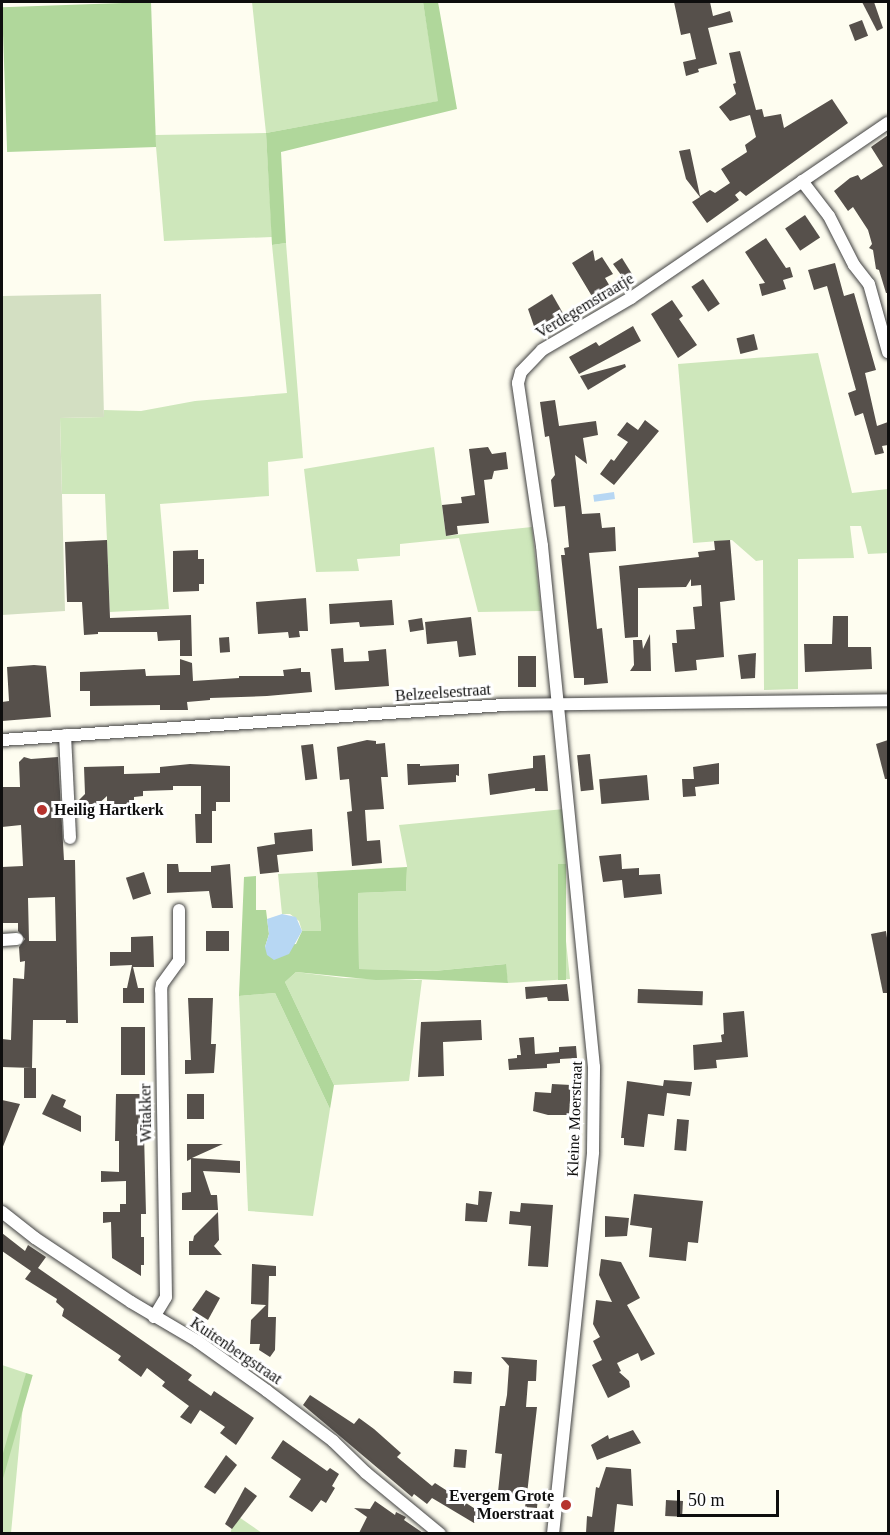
<!DOCTYPE html>
<style>
body{margin:0}
#map{position:relative;width:890px;height:1535px;overflow:hidden;background:#fefdf0;font-family:"Times New Roman",serif}
div>[style]{position:absolute}
.green>*{inset:0;background:#cee7bb}
.forest>*{inset:0;background:#b0d79b;transform-origin:0 0}
.cemetery>*{inset:0;background:#d3dfc2}
.water>*{inset:0;background:#b7d7f3;transform-origin:0 0}
.building>*{inset:0;background:#56504b;transform-origin:0 0}
.roads{filter:drop-shadow(0 0 2px #414141) drop-shadow(0 0 2px #414141)}
.minor>*{height:12px;margin:-6px;padding:0 6px;transform-origin:6px;border-radius:6px;background:#fff}
.dots>*{width:16px;height:16px;translate:-50% -50%;box-sizing:border-box;border:3px solid #fff;border-radius:50%}
span{translate:-50% -50%;white-space:nowrap;text-align:center;line-height:1.15;-webkit-text-stroke:6px #fff;paint-order:stroke}
.street-label{font-size:16px;color:#0e0e0e}
.poi-label{font-size:16px;color:#0e0e0e;font-weight:700}
.left{translate:0 -50%;text-align:left}
.right{translate:-100% -50%;text-align:right}
.frame{position:absolute;inset:0;border:3px solid #0e0e0e;pointer-events:none}
.scale{position:absolute;left:677px;top:1490px;width:102px;height:27px;box-sizing:border-box;border:3px solid #0e0e0e;border-top:0;padding-left:8px;font-size:18px;line-height:21px;white-space:nowrap;color:#0e0e0e;-webkit-text-stroke:4px #fff;paint-order:stroke}
</style>
<div id="map">
<div class="green">
<i style="clip-path:polygon(252px 2px,423px 2px,439px 101px,266px 133px,272px 237px,164px 241px,155px 135px,266px 133px)"></i>
<i style="clip-path:polygon(286px 243px,303px 458px,268px 462px,269px 496px,160px 504px,169px 609px,110px 612px,105px 494px,62px 494px,60px 418px,104px 417px,104px 410px,141px 411px,195px 401px,287px 393px,272px 245px)"></i>
<i style="clip-path:polygon(818px 353px,852px 493px,888px 489px,888px 553px,868px 554px,861px 526px,850px 526px,854px 558px,798px 559px,798px 689px,764px 690px,763px 560px,756px 561px,732px 540px,693px 543px,678px 364px)"></i>
<i style="clip-path:polygon(434px 447px,446px 536px,532px 527px,541px 611px,478px 612px,459px 538px,400px 544px,400px 556px,357px 559px,359px 571px,316px 572px,304px 469px)"></i>
<i style="clip-path:polygon(564px 809px,566px 864px,558px 865px,570px 979px,508px 983px,505px 964px,434px 971px,359px 969px,358px 893px,406px 891px,407px 866px,399px 825px)"></i>
<i style="clip-path:polygon(317px 872px,321px 931px,302px 931px,299px 921px,290px 914px,282px 914px,278px 874px)"></i>
<i style="clip-path:polygon(296px 972px,344px 978px,422px 980px,409px 1081px,334px 1085px,285px 982px)"></i>
<i style="clip-path:polygon(275px 993px,330px 1109px,313px 1216px,248px 1211px,239px 996px)"></i>
<i style="clip-path:polygon(2px 1365px,26px 1373px,11px 1533px,2px 1533px)"></i>
<i style="clip-path:polygon(236px 1515px,262px 1533px,230px 1534px)"></i>
</div>
<div class="forest">
<i style="left:151px;top:2px;width:145px;height:149px;rotate:88deg"></i>
<i style="clip-path:polygon(423px 2px,438px 2px,457px 109px,281px 152px,286px 243px,272px 245px,266px 133px,438px 101px)"></i>
<i style="left:558px;top:864px;width:8px;height:116px"></i>
<i style="clip-path:polygon(407px 867px,406px 891px,358px 893px,359px 969px,434px 971px,506px 964px,508px 983px,416px 979px,376px 980px,296px 972px,285px 982px,334px 1085px,330px 1109px,275px 993px,239px 996px,244px 877px,256px 876px,256px 910px,266px 910px,269px 934px,265px 947px,296px 944px,302px 931px,321px 931px,317px 872px)"></i>
<i style="left:26px;top:1373px;width:7px;height:161px;rotate:16deg"></i>
</div>
<div class="cemetery">
<i style="clip-path:polygon(101px 294px,104px 417px,60px 418px,65px 611px,2px 615px,2px 296px)"></i>
</div>
<div class="water">
<i style="left:614px;top:492px;width:7px;height:21px;rotate:82deg"></i>
<i style="clip-path:polygon(282px 914px,296px 917px,302px 931px,289px 954px,274px 960px,267px 955px,265px 947px,269px 934px,267px 919px)"></i>
</div>
<div class="building">
<i style="clip-path:polygon(674px 2px,710px 2px,713px 16px,730px 11px,733px 22px,708px 28px,717px 64px,698px 69px,699px 72px,686px 76px,683px 62px,696px 59px,690px 33px,681px 35px)"></i>
<i style="clip-path:polygon(862px 2px,874px 2px,883px 28px,877px 31px)"></i>
<i style="left:862px;top:20px;width:17px;height:14px;rotate:69deg"></i>
<i style="clip-path:polygon(740px 51px,756px 110px,762px 109px,764px 117px,781px 114px,784px 128px,832px 99px,848px 123px,746px 196px,740px 191px,735px 195px,739px 200px,707px 223px,692px 202px,700px 197px,686px 179px,679px 151px,690px 149px,700px 196px,710px 190px,715px 193px,730px 183px,721px 169px,747px 152px,745px 145px,756px 137px,750px 115px,730px 121px,719px 107px,736px 94px,733px 84px,736px 83px,729px 53px)"></i>
<i style="clip-path:polygon(888px 135px,888px 293px,886px 293px,879px 270px,876px 269px,873px 250px,869px 248px,872px 244px,868px 230px,853px 207px,848px 211px,834px 191px,850px 178px,858px 175px,861px 180px,883px 166px,871px 147px)"></i>
<i style="left:805px;top:215px;width:27px;height:24px;rotate:56deg"></i>
<i style="clip-path:polygon(766px 238px,786px 268px,790px 267px,793px 277px,783px 280px,786px 289px,762px 296px,759px 284px,765px 283px,745px 252px)"></i>
<i style="clip-path:polygon(593px 250px,595px 261px,602px 257px,613px 274px,605px 278px,611px 288px,593px 298px,572px 263px)"></i>
<i style="clip-path:polygon(622px 258px,632px 274px,624px 279px,613px 264px)"></i>
<i style="clip-path:polygon(835px 263px,844px 296px,854px 293px,876px 370px,865px 373px,877px 426px,888px 422px,888px 445px,882px 446px,884px 453px,875px 455px,863px 413px,855px 416px,848px 393px,856px 390px,827px 286px,814px 290px,808px 270px)"></i>
<i style="left:703px;top:279px;width:30px;height:14px;rotate:56deg"></i>
<i style="clip-path:polygon(552px 294px,564px 315px,536px 332px,528px 309px)"></i>
<i style="clip-path:polygon(672px 300px,683px 316px,679px 319px,697px 345px,678px 358px,651px 314px)"></i>
<i style="clip-path:polygon(633px 326px,641px 341px,579px 374px,569px 357px,596px 342px,599px 346px)"></i>
<i style="left:754px;top:334px;width:16px;height:18px;rotate:76deg"></i>
<i style="clip-path:polygon(625px 364px,626px 367px,588px 390px,580px 376px)"></i>
<i style="clip-path:polygon(555px 400px,559px 426px,596px 421px,598px 435px,583px 438px,587px 464px,575px 455px,582px 514px,600px 513px,602px 528px,615px 527px,616px 551px,589px 553px,597px 629px,602px 628px,608px 683px,584px 685px,584px 678px,574px 678px,561px 555px,565px 555px,564px 548px,569px 547px,565px 506px,554px 507px,551px 480px,555px 475px,549px 436px,545px 437px,540px 402px)"></i>
<i style="clip-path:polygon(645px 420px,659px 431px,614px 485px,600px 474px,611px 459px,614px 461px,628px 442px,617px 435px,627px 422px,638px 430px)"></i>
<i style="clip-path:polygon(488px 447px,492px 454px,506px 452px,508px 469px,494px 471px,492px 479px,484px 480px,489px 523px,457px 526px,458px 534px,446px 536px,442px 505px,462px 503px,461px 497px,475px 495px,469px 449px)"></i>
<i style="clip-path:polygon(107px 540px,110px 618px,191px 615px,192px 656px,180px 656px,180px 640px,158px 641px,157px 632px,98px 632px,98px 634px,84px 635px,82px 602px,67px 602px,65px 542px)"></i>
<i style="clip-path:polygon(730px 540px,735px 600px,720px 602px,724px 657px,696px 660px,697px 670px,675px 672px,672px 643px,677px 643px,676px 630px,695px 629px,693px 607px,702px 606px,701px 585px,691px 586px,691px 579px,686px 587px,638px 588px,638px 637px,625px 638px,619px 566px,699px 557px,698px 552px,715px 550px,714px 541px)"></i>
<i style="clip-path:polygon(198px 550px,198px 559px,204px 559px,204px 584px,199px 584px,199px 591px,173px 592px,173px 551px)"></i>
<i style="clip-path:polygon(306px 598px,308px 631px,299px 631px,300px 637px,289px 638px,288px 632px,258px 634px,256px 602px)"></i>
<i style="clip-path:polygon(392px 600px,394px 625px,360px 627px,359px 622px,330px 624px,329px 604px)"></i>
<i style="clip-path:polygon(833px 616px,848px 616px,848px 647px,871px 647px,872px 669px,805px 672px,804px 644px,832px 644px)"></i>
<i style="clip-path:polygon(471px 617px,476px 655px,459px 657px,457px 641px,427px 644px,425px 622px)"></i>
<i style="left:422px;top:618px;width:12px;height:14px;rotate:81deg"></i>
<i style="clip-path:polygon(650px 634px,651px 671px,630px 671px,634px 665px,633px 640px,642px 640px,643px 649px)"></i>
<i style="left:229px;top:637px;width:15px;height:10px;rotate:86deg"></i>
<i style="clip-path:polygon(343px 648px,344px 662px,369px 661px,368px 651px,386px 649px,389px 686px,335px 690px,331px 649px)"></i>
<i style="clip-path:polygon(756px 653px,755px 678px,741px 679px,738px 655px)"></i>
<i style="left:518px;top:656px;width:18px;height:31px"></i>
<i style="clip-path:polygon(180px 659px,192px 663px,193px 681px,239px 678px,239px 676px,284px 676px,283px 670px,301px 668px,301px 672px,310px 672px,312px 692px,267px 696px,210px 698px,210px 700px,187px 702px,188px 710px,160px 710px,160px 705px,90px 706px,90px 691px,80px 691px,80px 672px,145px 669px,146px 676px,180px 675px)"></i>
<i style="clip-path:polygon(34px 665px,46px 666px,51px 717px,2px 721px,2px 702px,9px 701px,7px 667px)"></i>
<i style="clip-path:polygon(367px 740px,376px 741px,376px 744px,385px 743px,388px 777px,381px 777px,384px 809px,365px 810px,367px 841px,380px 840px,382px 863px,352px 866px,347px 812px,352px 811px,349px 779px,340px 780px,337px 747px)"></i>
<i style="clip-path:polygon(888px 740px,888px 779px,885px 779px,876px 744px)"></i>
<i style="left:313px;top:744px;width:35px;height:12px;rotate:83deg"></i>
<i style="left:590px;top:754px;width:36px;height:13px;rotate:84deg"></i>
<i style="clip-path:polygon(545px 755px,548px 791px,535px 791px,535px 788px,490px 795px,488px 774px,533px 768px,533px 756px)"></i>
<i style="clip-path:polygon(evenodd,24px 757px,31px 759px,58px 757px,64px 860px,75px 860px,78px 1023px,66px 1023px,66px 1020px,33px 1020px,32px 1068px,2px 1067px,2px 1039px,11px 1040px,13px 978px,24px 979px,25px 961px,20px 962px,19px 947px,25px 939px,18px 931px,18px 923px,2px 923px,2px 867px,23px 866px,21px 825px,2px 827px,2px 787px,20px 787px,19px 762px,24px 757px,55px 897px,56px 941px,29px 941px,28px 898px,55px 897px)"></i>
<i style="clip-path:polygon(719px 763px,719px 784px,695px 787px,696px 796px,683px 797px,682px 779px,694px 779px,693px 767px)"></i>
<i style="clip-path:polygon(190px 764px,230px 766px,230px 802px,216px 802px,216px 811px,212px 811px,212px 843px,196px 843px,195px 814px,201px 814px,201px 786px,173px 786px,173px 790px,143px 791px,143px 796px,134px 797px,134px 817px,107px 817px,107px 796px,95px 807px,87px 809px,77px 802px,85px 794px,84px 767px,124px 766px,124px 774px,160px 773px,160px 767px)"></i>
<i style="clip-path:polygon(407px 764px,420px 764px,420px 766px,459px 764px,459px 776px,456px 775px,456px 782px,408px 785px)"></i>
<i style="left:647px;top:775px;width:25px;height:48px;rotate:85deg"></i>
<i style="clip-path:polygon(312px 829px,313px 851px,277px 855px,279px 872px,260px 874px,257px 847px,275px 844px,274px 833px)"></i>
<i style="clip-path:polygon(621px 854px,622px 869px,639px 868px,639px 875px,660px 874px,662px 894px,624px 898px,622px 880px,603px 882px,599px 856px)"></i>
<i style="clip-path:polygon(167px 864px,178px 864px,179px 872px,211px 872px,211px 866px,230px 864px,233px 908px,212px 908px,209px 891px,167px 893px)"></i>
<i style="left:144px;top:872px;width:23px;height:19px;rotate:72deg"></i>
<i style="left:206px;top:931px;width:23px;height:20px"></i>
<i style="clip-path:polygon(886px 931px,888px 945px,888px 993px,883px 993px,871px 934px)"></i>
<i style="clip-path:polygon(153px 936px,154px 967px,133px 967px,138px 988px,144px 988px,144px 1003px,123px 1003px,123px 988px,127px 988px,132px 965px,110px 966px,110px 952px,131px 952px,131px 937px)"></i>
<i style="clip-path:polygon(567px 984px,569px 1001px,548px 1001px,547px 997px,526px 999px,525px 987px)"></i>
<i style="left:638px;top:989px;width:65px;height:14px;rotate:2deg"></i>
<i style="clip-path:polygon(188px 998px,213px 998px,211px 1044px,216px 1044px,214px 1073px,185px 1074px,185px 1060px,191px 1060px)"></i>
<i style="clip-path:polygon(744px 1011px,748px 1057px,716px 1060px,717px 1068px,694px 1070px,693px 1045px,722px 1042px,721px 1035px,724px 1034px,723px 1013px)"></i>
<i style="clip-path:polygon(481px 1020px,482px 1040px,443px 1042px,444px 1076px,418px 1077px,421px 1022px)"></i>
<i style="left:145px;top:1027px;width:48px;height:24px;rotate:90deg"></i>
<i style="clip-path:polygon(534px 1037px,535px 1054px,559px 1052px,559px 1047px,576px 1046px,577px 1058px,560px 1059px,560px 1063px,547px 1064px,547px 1068px,509px 1070px,508px 1059px,517px 1058px,517px 1055px,521px 1055px,519px 1038px)"></i>
<i style="left:24px;top:1068px;width:12px;height:30px"></i>
<i style="clip-path:polygon(664px 1080px,692px 1082px,690px 1096px,667px 1093px,664px 1116px,648px 1114px,644px 1147px,624px 1145px,624px 1138px,621px 1138px,627px 1081px,663px 1086px)"></i>
<i style="clip-path:polygon(552px 1084px,571px 1085px,569px 1115px,548px 1115px,533px 1111px,535px 1092px,551px 1093px)"></i>
<i style="clip-path:polygon(52px 1094px,66px 1100px,63px 1107px,81px 1116px,81px 1132px,42px 1114px)"></i>
<i style="clip-path:polygon(116px 1094px,143px 1094px,144px 1122px,147px 1122px,147px 1132px,144px 1133px,146px 1214px,141px 1214px,141px 1237px,144px 1237px,144px 1265px,141px 1265px,141px 1276px,112px 1258px,111px 1222px,103px 1223px,103px 1212px,120px 1212px,120px 1204px,126px 1204px,126px 1181px,101px 1182px,101px 1171px,119px 1172px,119px 1141px,115px 1141px)"></i>
<i style="left:187px;top:1094px;width:17px;height:25px"></i>
<i style="clip-path:polygon(2px 1100px,20px 1104px,2px 1149px)"></i>
<i style="left:677px;top:1119px;width:12px;height:31px;rotate:5deg"></i>
<i style="clip-path:polygon(187px 1144px,223px 1144px,192px 1158px,240px 1161px,240px 1173px,203px 1171px,211px 1195px,217px 1195px,218px 1210px,182px 1210px,182px 1193px,191px 1192px,191px 1159px,187px 1161px)"></i>
<i style="clip-path:polygon(479px 1191px,492px 1192px,487px 1222px,465px 1221px,466px 1203px,478px 1205px)"></i>
<i style="clip-path:polygon(634px 1194px,703px 1201px,698px 1243px,688px 1242px,686px 1261px,649px 1257px,652px 1228px,630px 1225px)"></i>
<i style="clip-path:polygon(521px 1203px,553px 1205px,548px 1267px,528px 1266px,531px 1226px,509px 1224px,510px 1211px,520px 1212px)"></i>
<i style="clip-path:polygon(218px 1212px,219px 1240px,214px 1246px,222px 1255px,189px 1255px,189px 1241px,193px 1241px,194px 1236px)"></i>
<i style="clip-path:polygon(605px 1216px,629px 1218px,627px 1236px,605px 1237px)"></i>
<i style="clip-path:polygon(2px 1233px,25px 1251px,28px 1245px,46px 1257px,38px 1268px,192px 1375px,188px 1380px,211px 1396px,214px 1391px,254px 1418px,236px 1445px,220px 1433px,225px 1427px,200px 1410px,191px 1424px,180px 1417px,189px 1406px,162px 1386px,165px 1382px,147px 1368px,141px 1377px,118px 1360px,121px 1356px,62px 1316px,64px 1309px,56px 1302px,57px 1299px,25px 1279px,31px 1271px,2px 1251px)"></i>
<i style="clip-path:polygon(601px 1259px,621px 1262px,640px 1298px,627px 1305px,655px 1354px,641px 1361px,638px 1353px,617px 1363px,621px 1371px,619px 1372px,629px 1381px,630px 1387px,608px 1398px,592px 1365px,602px 1360px,593px 1341px,600px 1337px,593px 1324px,596px 1300px,612px 1302px,599px 1275px)"></i>
<i style="clip-path:polygon(252px 1264px,276px 1266px,276px 1276px,269px 1276px,268px 1317px,276px 1317px,275px 1350px,270px 1357px,259px 1350px,260px 1344px,250px 1344px,251px 1320px,266px 1305px,251px 1304px)"></i>
<i style="clip-path:polygon(206px 1290px,220px 1298px,208px 1320px,192px 1310px)"></i>
<i style="clip-path:polygon(501px 1357px,537px 1360px,536px 1381px,528px 1381px,526px 1407px,537px 1407px,527px 1494px,538px 1496px,537px 1508px,525px 1507px,527px 1495px,498px 1492px,502px 1454px,495px 1453px,500px 1406px,505px 1406px,507px 1395px,509px 1366px)"></i>
<i style="left:454px;top:1371px;width:18px;height:12px;rotate:3deg"></i>
<i style="clip-path:polygon(310px 1395px,354px 1424px,359px 1418px,374px 1429px,401px 1453px,397px 1457px,432px 1486px,435px 1483px,480px 1512px,474px 1523px,432px 1498px,427px 1504px,414px 1494px,412px 1497px,303px 1405px)"></i>
<i style="clip-path:polygon(633px 1430px,641px 1443px,597px 1460px,591px 1445px,608px 1435px,609px 1439px)"></i>
<i style="clip-path:polygon(283px 1440px,327px 1471px,330px 1468px,339px 1474px,332px 1486px,335px 1488px,326px 1503px,321px 1500px,312px 1512px,289px 1497px,301px 1479px,271px 1458px)"></i>
<i style="left:455px;top:1449px;width:12px;height:18px;rotate:5deg"></i>
<i style="clip-path:polygon(226px 1455px,237px 1465px,215px 1494px,204px 1487px)"></i>
<i style="clip-path:polygon(606px 1467px,631px 1469px,633px 1506px,617px 1504px,614px 1533px,586px 1533px,587px 1516px,592px 1517px,596px 1487px,599px 1488px)"></i>
<i style="clip-path:polygon(245px 1487px,257px 1496px,232px 1529px,225px 1524px)"></i>
<i style="left:666px;top:1500px;width:17px;height:16px;rotate:3deg"></i>
<i style="clip-path:polygon(375px 1501px,395px 1515px,396px 1512px,406px 1517px,404px 1520px,423px 1533px,359px 1533px,367px 1517px,354px 1508px,370px 1509px)"></i>
</div>
<div class="roads">
<div class="minor">
<i style="left:802px;top:181px;width:44px;rotate:52.4deg"></i>
<i style="left:829px;top:216px;width:55px;rotate:63deg"></i>
<i style="left:854px;top:265px;width:24px;rotate:52deg"></i>
<i style="left:869px;top:284px;width:71px;rotate:74.4deg"></i>
<i style="left:65px;top:735px;width:103px;rotate:87.2deg"></i>
<i style="left:2px;top:740px;width:503px;rotate:-3.99deg"></i>
<i style="left:504px;top:705px;width:384px;rotate:-0.7deg"></i>
<i style="left:2px;top:940px;width:15px;rotate:-4deg"></i>
<i style="left:2px;top:1212px;width:42px;rotate:38.2deg"></i>
<i style="left:35px;top:1238px;width:115px;rotate:33.7deg"></i>
<i style="left:131px;top:1302px;width:77px;rotate:30.6deg"></i>
<i style="left:197px;top:1341px;width:86px;rotate:35.5deg"></i>
<i style="left:267px;top:1391px;width:83px;rotate:37.1deg"></i>
<i style="left:333px;top:1441px;width:46px;rotate:44.1deg"></i>
<i style="left:366px;top:1473px;width:96px;rotate:39.5deg"></i>
<i style="left:154px;top:1317px;width:23px;rotate:-59deg"></i>
<i style="left:166px;top:1297px;width:307px;rotate:-90.9deg"></i>
<i style="left:161px;top:990px;width:6px;rotate:-81deg"></i>
<i style="left:162px;top:984px;width:29px;rotate:-54deg"></i>
<i style="left:179px;top:961px;width:51px;rotate:-90deg"></i>
<i style="left:553px;top:1534px;width:384px;rotate:-84deg"></i>
<i style="left:593px;top:1152px;width:85px;rotate:-89.3deg"></i>
<i style="left:594px;top:1067px;width:524px;rotate:-95.7deg"></i>
<i style="left:542px;top:546px;width:165px;rotate:-98.4deg"></i>
<i style="left:518px;top:383px;width:11px;rotate:-75deg"></i>
<i style="left:521px;top:372px;width:30px;rotate:-46deg"></i>
<i style="left:542px;top:350px;width:103px;rotate:-30.3deg"></i>
<i style="left:631px;top:298px;width:311px;rotate:-34.3deg"></i>
</div>
</div>
<div class="dots">
<i style="left:42px;top:810px;background:#b6332d"></i>
<i style="left:566px;top:1505px;background:#b6332d"></i>
</div>
<div class="street-label">
<span style="left:585px;top:306px;rotate:-31deg">Verdegemstraatje</span>
<span style="left:443px;top:693px;rotate:-4deg">Belzeelsestraat</span>
<span style="left:146px;top:1113px;rotate:-91deg">Witakker</span>
<span style="left:575px;top:1119px;rotate:-88deg">Kleine Moerstraat</span>
<span style="left:236px;top:1351px;rotate:34deg">Kuitenbergstraat</span>
</div>
<div class="poi-label">
<span class="left" style="left:54px;top:810px">Heilig Hartkerk</span>
<span class="right" style="left:554px;top:1505px">Evergem Grote<br>Moerstraat</span>
</div>
<div class="frame"></div>
<div class="scale">50 m</div>
</div>
